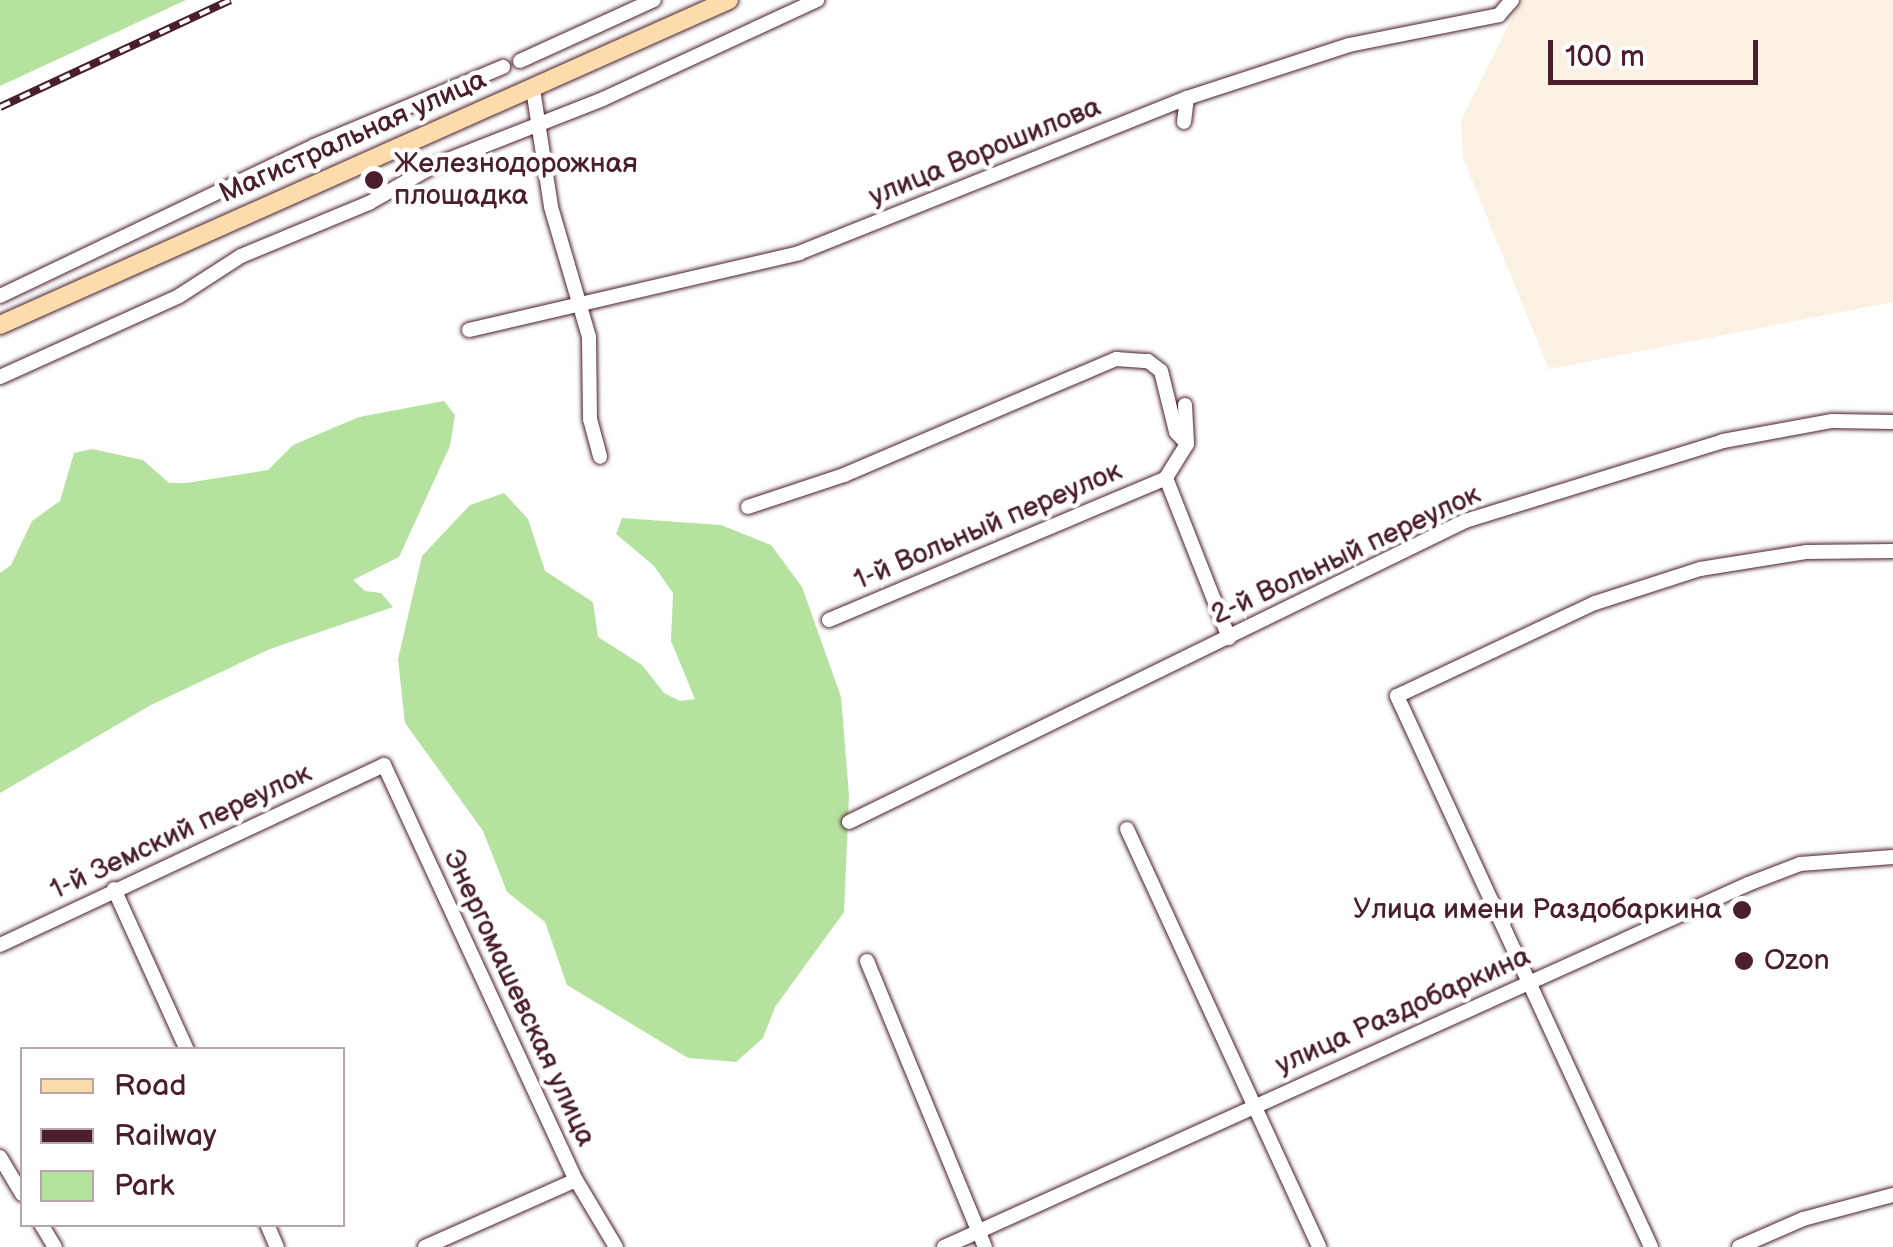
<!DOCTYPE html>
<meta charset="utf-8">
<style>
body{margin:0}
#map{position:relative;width:1893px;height:1247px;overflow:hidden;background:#fff;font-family:"Balsamiq Sans",sans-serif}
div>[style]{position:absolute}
.built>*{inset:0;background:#faf1e3}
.green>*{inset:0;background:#b6e29f}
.roads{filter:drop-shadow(0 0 2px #4a1f2b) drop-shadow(0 0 2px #4a1f2b)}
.minor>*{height:14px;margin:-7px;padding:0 7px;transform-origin:7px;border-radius:7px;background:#fff}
.major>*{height:18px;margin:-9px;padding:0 9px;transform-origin:9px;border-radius:9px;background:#fddcac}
.rail>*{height:8px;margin-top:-4px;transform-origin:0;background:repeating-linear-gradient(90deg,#fff 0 11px,#4a1f2b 0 22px);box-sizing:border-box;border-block:2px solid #4a1f2b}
.dots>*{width:28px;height:28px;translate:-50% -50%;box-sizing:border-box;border:5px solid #fff;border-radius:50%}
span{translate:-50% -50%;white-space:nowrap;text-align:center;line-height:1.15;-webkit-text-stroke:9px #fff;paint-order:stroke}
.street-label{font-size:28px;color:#4a1f2b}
.poi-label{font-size:28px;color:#4a1f2b}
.left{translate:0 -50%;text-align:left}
.right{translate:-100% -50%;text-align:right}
.legend{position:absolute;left:20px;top:1047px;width:325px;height:180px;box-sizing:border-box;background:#fff;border:2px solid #b7a5aa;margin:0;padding:12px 18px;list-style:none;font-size:30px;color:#4a1f2b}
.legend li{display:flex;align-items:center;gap:20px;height:50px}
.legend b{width:50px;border:2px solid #b7a5aa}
.scale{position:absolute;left:1548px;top:40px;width:210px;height:45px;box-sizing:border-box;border:5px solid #4a1f2b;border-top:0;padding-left:12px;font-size:30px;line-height:35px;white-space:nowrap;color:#4a1f2b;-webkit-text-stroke:8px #fff;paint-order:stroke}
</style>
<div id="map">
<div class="built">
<i style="clip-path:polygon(1521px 0,1893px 0,1893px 302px,1549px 369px,1463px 158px,1461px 120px)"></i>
</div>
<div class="green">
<i style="clip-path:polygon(0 0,186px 0,0 86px)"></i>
<i style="clip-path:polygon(444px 401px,455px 415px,450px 446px,399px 557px,353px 580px,365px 591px,381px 593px,393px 607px,270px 649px,151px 705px,0 793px,0 573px,11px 565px,32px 521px,60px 501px,74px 453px,92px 449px,143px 460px,169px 483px,186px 483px,268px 470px,293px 445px,359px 417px)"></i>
<i style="clip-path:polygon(504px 493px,528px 519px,545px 571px,593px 602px,598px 637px,642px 665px,664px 693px,680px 701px,695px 699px,671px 641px,673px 593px,654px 566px,616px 534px,622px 518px,721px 525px,771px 545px,802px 587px,841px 697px,849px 795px,844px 912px,775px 1007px,763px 1038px,736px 1062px,688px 1058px,567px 985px,545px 922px,507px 892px,483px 831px,405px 723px,398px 659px,422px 556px,470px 505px)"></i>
</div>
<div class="roads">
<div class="minor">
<i style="left:520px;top:61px;width:147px;rotate:-24.5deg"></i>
<i style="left:533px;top:89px;width:119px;rotate:81.3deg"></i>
<i style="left:551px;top:207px;width:135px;rotate:73.7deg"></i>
<i style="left:589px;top:337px;width:82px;rotate:89.3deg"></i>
<i style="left:590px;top:419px;width:39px;rotate:75deg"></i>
<i style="left:1184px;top:122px;width:24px;rotate:-83deg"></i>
<i style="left:0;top:296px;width:348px;rotate:-25.5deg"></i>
<i style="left:314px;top:146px;width:205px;rotate:-22.7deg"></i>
<i style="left:469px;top:330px;width:339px;rotate:-13.1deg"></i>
<i style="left:799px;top:253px;width:418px;rotate:-21.8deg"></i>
<i style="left:1187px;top:98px;width:170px;rotate:-18.1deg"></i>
<i style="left:1349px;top:45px;width:153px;rotate:-11.3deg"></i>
<i style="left:1499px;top:15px;width:20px;rotate:-49deg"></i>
<i style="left:0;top:377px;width:196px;rotate:-24.3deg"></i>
<i style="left:179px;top:296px;width:74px;rotate:-32.8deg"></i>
<i style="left:241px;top:256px;width:139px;rotate:-22.5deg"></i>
<i style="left:369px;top:203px;width:76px;rotate:-29.9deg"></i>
<i style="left:435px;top:165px;width:180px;rotate:-21.4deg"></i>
<i style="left:603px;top:99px;width:236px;rotate:-24.8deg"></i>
<i style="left:1185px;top:405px;width:39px;rotate:87deg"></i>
<i style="left:1187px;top:444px;width:40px;rotate:122deg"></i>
<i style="left:1166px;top:478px;width:172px;rotate:68.5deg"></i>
<i style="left:748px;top:507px;width:101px;rotate:-18.4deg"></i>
<i style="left:844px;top:475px;width:296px;rotate:-23.1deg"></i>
<i style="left:1116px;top:359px;width:32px;rotate:4deg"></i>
<i style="left:1148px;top:361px;width:16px;rotate:38deg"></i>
<i style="left:1161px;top:371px;width:63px;rotate:76.2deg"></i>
<i style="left:1176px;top:432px;width:16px;rotate:47deg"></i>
<i style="left:829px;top:620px;width:366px;rotate:-22.8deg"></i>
<i style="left:849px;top:822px;width:686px;rotate:-26.04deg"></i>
<i style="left:1465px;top:521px;width:270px;rotate:-17.2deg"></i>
<i style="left:1723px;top:441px;width:111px;rotate:-10.4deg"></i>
<i style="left:1832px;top:421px;width:61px;rotate:0.9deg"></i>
<i style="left:1127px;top:829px;width:460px;rotate:65.3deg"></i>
<i style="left:114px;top:889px;width:177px;rotate:65.6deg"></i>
<i style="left:0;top:945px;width:424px;rotate:-25.1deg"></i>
<i style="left:384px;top:765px;width:457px;rotate:65.2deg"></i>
<i style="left:576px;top:1180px;width:78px;rotate:59.2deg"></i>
<i style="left:867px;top:961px;width:309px;rotate:67.6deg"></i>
<i style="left:0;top:1157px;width:43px;rotate:59.3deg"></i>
<i style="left:41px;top:1224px;width:27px;rotate:59deg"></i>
<i style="left:267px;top:1224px;width:25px;rotate:67deg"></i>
<i style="left:425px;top:1247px;width:165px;rotate:-23.9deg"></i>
<i style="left:944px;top:1247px;width:882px;rotate:-24.3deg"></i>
<i style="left:1748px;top:884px;width:56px;rotate:-21deg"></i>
<i style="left:1800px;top:864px;width:93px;rotate:-4.3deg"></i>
<i style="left:1651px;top:1247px;width:607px;rotate:-114.75deg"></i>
<i style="left:1397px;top:696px;width:219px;rotate:-25.2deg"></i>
<i style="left:1595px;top:603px;width:110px;rotate:-17.9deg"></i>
<i style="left:1700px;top:569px;width:107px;rotate:-9.1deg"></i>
<i style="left:1806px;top:552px;width:87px;rotate:-0.7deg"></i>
<i style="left:1739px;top:1247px;width:70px;rotate:-23.6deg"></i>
<i style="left:1803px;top:1219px;width:93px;rotate:-14.9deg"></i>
</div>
<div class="major">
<i style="left:0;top:325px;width:798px;rotate:-24.03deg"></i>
</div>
</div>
<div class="rail">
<i style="left:0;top:107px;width:254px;rotate:-24.9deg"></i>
</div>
<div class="dots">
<i style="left:374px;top:180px;background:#4a1f2b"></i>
<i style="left:1742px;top:910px;background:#4a1f2b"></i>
<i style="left:1744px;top:961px;background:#4a1f2b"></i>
</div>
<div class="street-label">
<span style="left:353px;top:137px;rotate:-24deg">Магистральная улица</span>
<span style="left:985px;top:152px;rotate:-22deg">улица Ворошилова</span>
<span style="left:988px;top:526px;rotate:-23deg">1-й Вольный переулок</span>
<span style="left:1346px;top:555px;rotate:-25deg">2-й Вольный переулок</span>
<span style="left:181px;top:832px;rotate:-25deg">1-й Земский переулок</span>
<span style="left:519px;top:998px;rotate:65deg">Энергомашевская улица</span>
<span style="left:1403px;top:1011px;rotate:-24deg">улица Раздобаркина</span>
</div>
<div class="poi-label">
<span class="left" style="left:394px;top:180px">Железнодорожная<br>площадка</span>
<span class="right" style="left:1722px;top:910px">Улица имени Раздобаркина</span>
<span class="left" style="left:1764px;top:961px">Ozon</span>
</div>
<ul class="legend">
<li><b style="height:12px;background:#fddcac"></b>Road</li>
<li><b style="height:12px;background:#4a1f2b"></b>Railway</li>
<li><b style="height:28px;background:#b6e29f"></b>Park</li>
</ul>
<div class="scale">100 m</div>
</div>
